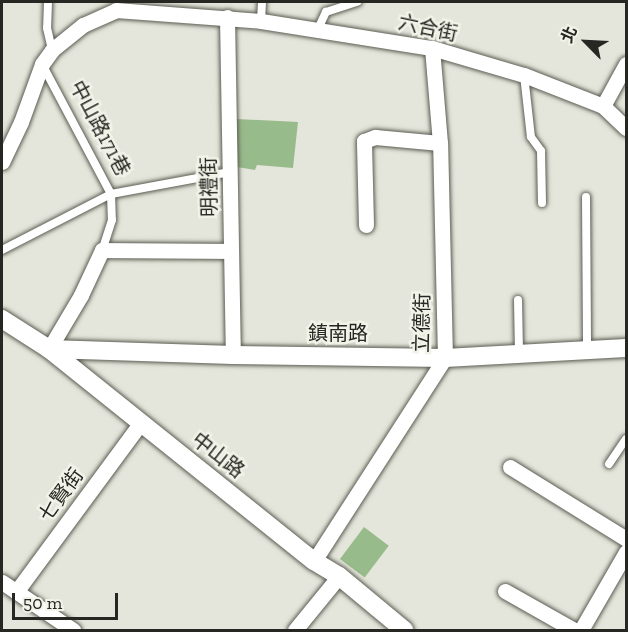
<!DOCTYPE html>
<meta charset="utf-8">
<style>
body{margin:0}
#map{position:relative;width:628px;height:632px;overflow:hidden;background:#e4e6db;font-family:"Zilla Slab","Noto Sans TC",serif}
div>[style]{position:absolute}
.building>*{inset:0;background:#98bb8b;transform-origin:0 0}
.roads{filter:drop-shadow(0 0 2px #5b5c52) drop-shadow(0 0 2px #5b5c52)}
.service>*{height:8px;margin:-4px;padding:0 4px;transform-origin:4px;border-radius:4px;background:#fff}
.minor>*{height:15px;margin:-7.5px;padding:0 7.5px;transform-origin:7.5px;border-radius:7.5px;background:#fff}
.tertiary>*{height:18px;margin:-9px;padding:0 9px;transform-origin:9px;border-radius:9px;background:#fff}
span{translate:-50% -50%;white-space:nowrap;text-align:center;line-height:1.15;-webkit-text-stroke:5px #f2f3e8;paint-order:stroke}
.street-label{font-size:20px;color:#262622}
.frame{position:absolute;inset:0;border:3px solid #262622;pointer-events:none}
.north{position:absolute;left:556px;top:12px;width:60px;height:60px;-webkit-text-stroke:4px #f2f3e8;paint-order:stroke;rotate:294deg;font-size:16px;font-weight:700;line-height:24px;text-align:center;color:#262622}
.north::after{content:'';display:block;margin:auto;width:21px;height:27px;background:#262622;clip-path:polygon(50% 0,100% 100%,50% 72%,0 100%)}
.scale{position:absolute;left:12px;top:593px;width:106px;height:27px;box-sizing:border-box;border:3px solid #262622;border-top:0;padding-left:8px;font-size:18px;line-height:21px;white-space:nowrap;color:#262622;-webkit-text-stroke:4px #f2f3e8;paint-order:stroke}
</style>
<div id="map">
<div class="building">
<i style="clip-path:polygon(237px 119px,298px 122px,293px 168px,257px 165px,255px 170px,237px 167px)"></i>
<i style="left:364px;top:527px;width:31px;height:40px;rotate:37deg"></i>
</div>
<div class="roads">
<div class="service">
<i style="left:48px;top:2px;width:26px;rotate:92deg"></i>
<i style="left:47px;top:28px;width:23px;rotate:77deg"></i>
<i style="left:261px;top:21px;width:19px;rotate:-87deg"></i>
<i style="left:318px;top:29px;width:19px;rotate:-65deg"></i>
<i style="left:326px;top:12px;width:33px;rotate:-18deg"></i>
<i style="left:43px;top:66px;width:145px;rotate:62deg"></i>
<i style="left:111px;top:194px;width:26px;rotate:88deg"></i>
<i style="left:112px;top:220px;width:32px;rotate:108deg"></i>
<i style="left:524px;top:75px;width:62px;rotate:83.6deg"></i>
<i style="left:531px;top:137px;width:17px;rotate:54deg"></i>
<i style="left:541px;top:151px;width:52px;rotate:88.9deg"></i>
<i style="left:586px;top:197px;width:153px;rotate:89.6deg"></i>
<i style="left:2px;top:250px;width:123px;rotate:-27.2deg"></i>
<i style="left:111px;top:194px;width:121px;rotate:-10.5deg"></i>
<i style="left:518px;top:300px;width:52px;rotate:88.9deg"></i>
<i style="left:609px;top:464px;width:30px;rotate:-56deg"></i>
</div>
<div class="minor">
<i style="left:227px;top:17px;width:338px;rotate:89deg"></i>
<i style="left:603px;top:106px;width:48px;rotate:-61.3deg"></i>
<i style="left:2px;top:162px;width:44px;rotate:-64.6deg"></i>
<i style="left:21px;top:122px;width:62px;rotate:-70.1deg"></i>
<i style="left:42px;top:64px;width:17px;rotate:-54deg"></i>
<i style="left:52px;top:50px;width:40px;rotate:-39deg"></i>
<i style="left:83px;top:25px;width:36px;rotate:-24deg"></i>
<i style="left:116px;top:10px;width:145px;rotate:4.3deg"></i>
<i style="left:261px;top:21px;width:173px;rotate:9deg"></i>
<i style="left:432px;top:48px;width:96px;rotate:16.4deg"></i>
<i style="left:524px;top:75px;width:85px;rotate:21.4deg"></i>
<i style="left:603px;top:106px;width:32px;rotate:44deg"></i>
<i style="left:366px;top:225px;width:84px;rotate:-91.4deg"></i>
<i style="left:364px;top:141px;width:12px;rotate:-20deg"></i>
<i style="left:375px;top:137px;width:65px;rotate:5.3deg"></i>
<i style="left:49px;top:349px;width:63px;rotate:-59.3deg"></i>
<i style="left:81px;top:295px;width:50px;rotate:-65deg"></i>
<i style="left:102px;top:250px;width:129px;rotate:0.4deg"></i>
<i style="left:510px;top:467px;width:137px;rotate:31.8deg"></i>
<i style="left:314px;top:561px;width:242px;rotate:-57.2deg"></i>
<i style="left:445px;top:358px;width:215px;rotate:-91.3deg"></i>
<i style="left:440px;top:143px;width:95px;rotate:-94.8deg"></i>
<i style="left:2px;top:582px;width:86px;rotate:34.1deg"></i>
<i style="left:505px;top:591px;width:79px;rotate:29.5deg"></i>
<i style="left:16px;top:592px;width:209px;rotate:-53.6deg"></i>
<i style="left:295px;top:630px;width:70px;rotate:-50.8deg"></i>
<i style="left:581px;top:630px;width:90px;rotate:-60deg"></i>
</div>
<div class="tertiary">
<i style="left:2px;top:319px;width:56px;rotate:32.6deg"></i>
<i style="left:49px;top:349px;width:339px;rotate:38.7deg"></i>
<i style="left:314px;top:561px;width:29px;rotate:31deg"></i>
<i style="left:339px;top:576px;width:85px;rotate:39.7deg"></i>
<i style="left:49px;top:349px;width:184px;rotate:1.9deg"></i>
<i style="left:233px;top:355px;width:212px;rotate:0.8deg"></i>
<i style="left:445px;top:358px;width:181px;rotate:-3.2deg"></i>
</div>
</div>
<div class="street-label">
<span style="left:428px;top:28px;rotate:12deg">六合街</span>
<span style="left:100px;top:128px;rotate:62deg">中山路171巷</span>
<span style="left:209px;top:187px;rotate:-91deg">明禮街</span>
<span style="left:422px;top:323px;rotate:-89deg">立德街</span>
<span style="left:338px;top:333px">鎮南路</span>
<span style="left:218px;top:455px;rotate:38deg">中山路</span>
<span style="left:61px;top:495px;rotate:-54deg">七賢街</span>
</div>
<div class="frame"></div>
<div class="north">北</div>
<div class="scale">50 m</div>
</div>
